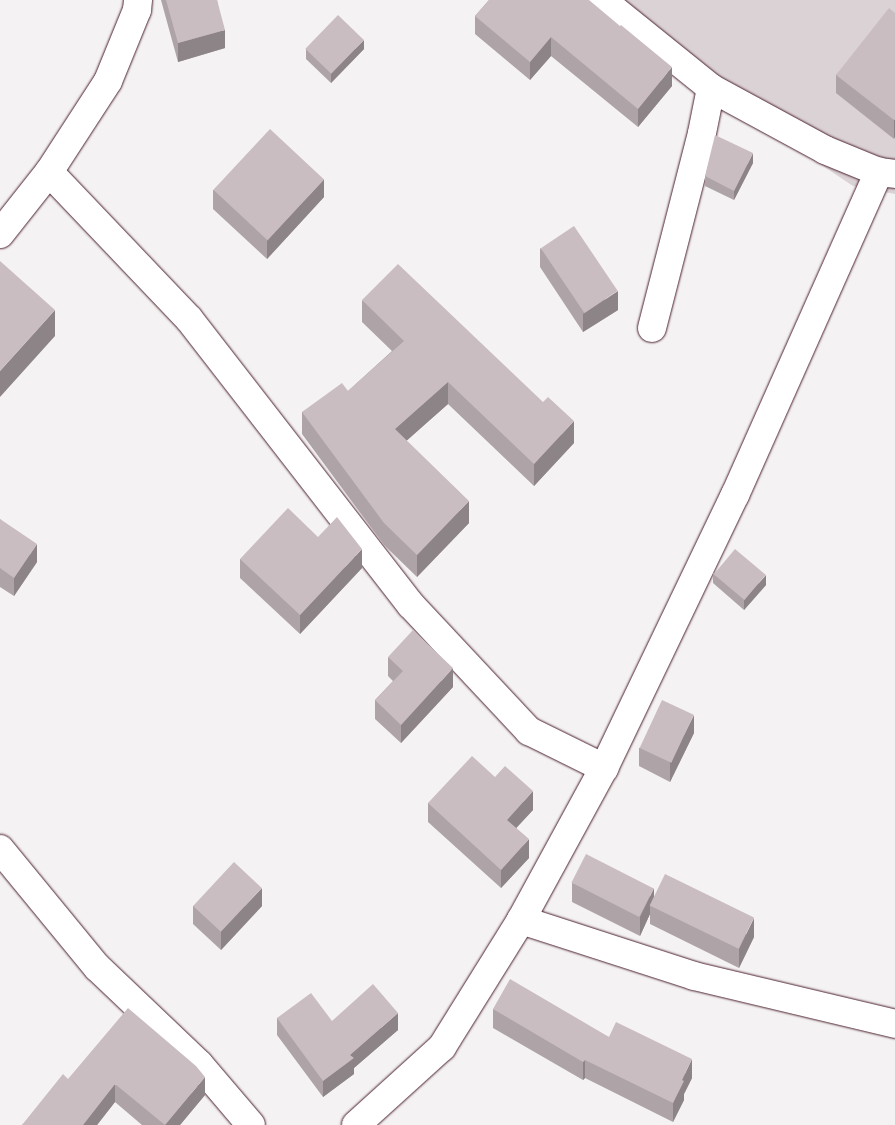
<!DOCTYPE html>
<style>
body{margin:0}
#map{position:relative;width:895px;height:1125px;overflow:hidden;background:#f4f2f2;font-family:"Architects Daughter",sans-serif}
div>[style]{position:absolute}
.green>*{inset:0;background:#dbd2d5}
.roads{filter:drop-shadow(0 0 1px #4a1f2b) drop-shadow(0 0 1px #4a1f2b)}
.minor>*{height:28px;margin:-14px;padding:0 14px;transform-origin:14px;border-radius:14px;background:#fff}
.wall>*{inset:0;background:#aea3a6}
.shaded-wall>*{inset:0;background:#8d8487}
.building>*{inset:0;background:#cabdc1;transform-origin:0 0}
span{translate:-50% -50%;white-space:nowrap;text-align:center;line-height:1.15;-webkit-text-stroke:4.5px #fff;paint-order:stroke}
</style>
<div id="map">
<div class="green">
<i style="clip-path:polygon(575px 0,895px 0,895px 194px,853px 186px)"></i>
</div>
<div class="roads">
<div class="minor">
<i style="left:602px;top:0;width:140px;rotate:38.9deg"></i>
<i style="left:711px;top:88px;width:130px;rotate:28.5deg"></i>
<i style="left:825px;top:150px;width:58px;rotate:22.2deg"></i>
<i style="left:879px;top:172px;width:16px;rotate:7deg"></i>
<i style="left:49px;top:172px;width:203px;rotate:46.4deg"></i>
<i style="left:189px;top:319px;width:362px;rotate:52.2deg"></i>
<i style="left:411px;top:605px;width:173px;rotate:46.9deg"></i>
<i style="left:529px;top:731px;width:84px;rotate:26.3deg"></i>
<i style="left:0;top:234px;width:79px;rotate:-51.7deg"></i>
<i style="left:49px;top:172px;width:108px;rotate:-57deg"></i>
<i style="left:108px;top:81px;width:77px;rotate:-67.8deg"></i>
<i style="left:137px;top:10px;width:10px;rotate:-84deg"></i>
<i style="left:652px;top:328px;width:201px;rotate:-75.6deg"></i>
<i style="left:702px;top:133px;width:46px;rotate:-78.7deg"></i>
<i style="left:0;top:849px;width:153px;rotate:50.6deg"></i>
<i style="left:97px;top:967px;width:141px;rotate:43.6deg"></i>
<i style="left:199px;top:1064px;width:80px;rotate:49.6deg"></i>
<i style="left:521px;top:920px;width:182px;rotate:17.9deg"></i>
<i style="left:694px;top:976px;width:207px;rotate:13.4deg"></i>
<i style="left:356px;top:1125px;width:116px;rotate:-42.2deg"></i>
<i style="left:442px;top:1047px;width:150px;rotate:-58.1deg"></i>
<i style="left:521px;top:920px;width:173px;rotate:-61.4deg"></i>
<i style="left:604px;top:768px;width:303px;rotate:-64.4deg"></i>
<i style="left:735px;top:495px;width:354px;rotate:-66deg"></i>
</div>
</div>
<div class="wall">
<i style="clip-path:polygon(161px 0,217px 0,225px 48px,178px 62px)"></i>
<i style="clip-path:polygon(489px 0,672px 86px,638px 127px,551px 56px,530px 80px,475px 34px,475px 16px)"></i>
<i style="clip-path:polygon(895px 13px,894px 139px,836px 93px,836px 75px)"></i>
<i style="clip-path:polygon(306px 49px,364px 49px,331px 83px,306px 59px)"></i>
<i style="clip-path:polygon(753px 163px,734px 200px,705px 186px,705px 176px)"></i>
<i style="clip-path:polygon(213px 190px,324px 197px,267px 259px,213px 209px)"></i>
<i style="clip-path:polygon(540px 248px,618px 310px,583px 332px,540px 267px)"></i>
<i style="clip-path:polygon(362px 300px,574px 443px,534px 486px,448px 404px,406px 441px,469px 523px,417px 577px,384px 545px,302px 434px,302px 412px,348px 391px,392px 351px,362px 322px)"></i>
<i style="clip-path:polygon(0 519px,37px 562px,14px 596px,0 587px)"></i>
<i style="clip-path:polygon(240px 559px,362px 568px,300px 634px,240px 578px)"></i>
<i style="clip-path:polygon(713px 573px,766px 585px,744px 610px,713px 583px)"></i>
<i style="clip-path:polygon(388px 657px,453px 687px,401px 743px,375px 719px,375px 700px,393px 681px,388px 676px)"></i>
<i style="clip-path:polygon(694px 733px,670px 782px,639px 766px,639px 748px)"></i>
<i style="clip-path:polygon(495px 777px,533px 810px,516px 828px,529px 858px,501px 888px,428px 822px,428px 803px)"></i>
<i style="clip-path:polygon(572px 883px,654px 897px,754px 937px,739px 968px,650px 924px,650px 914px,640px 936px,572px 902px)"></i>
<i style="clip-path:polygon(193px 906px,262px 906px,221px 950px,193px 924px)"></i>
<i style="clip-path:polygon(493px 1009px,609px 1037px,692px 1078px,684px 1094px,684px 1100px,673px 1122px,585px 1078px,583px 1080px,493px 1028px)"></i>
<i style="clip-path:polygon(277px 1018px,332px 1021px,398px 1030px,354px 1068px,354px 1074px,323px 1097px,277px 1035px)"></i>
<i style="clip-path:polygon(68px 1079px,205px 1095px,180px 1125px,142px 1125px,115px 1102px,97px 1125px,22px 1125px)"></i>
</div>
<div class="shaded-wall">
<i style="clip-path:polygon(225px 30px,225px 48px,178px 62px,178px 43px)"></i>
<i style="clip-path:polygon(551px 37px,551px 56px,530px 80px,530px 62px)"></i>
<i style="clip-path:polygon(364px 40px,364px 49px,331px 83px,331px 73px)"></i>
<i style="clip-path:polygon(672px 67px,672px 86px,638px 127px,638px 109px)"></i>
<i style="clip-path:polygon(895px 119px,895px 137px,894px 139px,894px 120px)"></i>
<i style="clip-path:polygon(753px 153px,753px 163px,734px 200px,734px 191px)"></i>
<i style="clip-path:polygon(324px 179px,324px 197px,267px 259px,267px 241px)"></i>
<i style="clip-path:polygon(618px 291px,618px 310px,583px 332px,583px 314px)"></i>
<i style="clip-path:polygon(55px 310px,55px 336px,0 397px,0 371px)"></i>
<i style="clip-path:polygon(448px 382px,448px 404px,395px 451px,395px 429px)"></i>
<i style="clip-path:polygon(574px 421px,574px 443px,534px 486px,534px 464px)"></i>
<i style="clip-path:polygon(469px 501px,469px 523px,417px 577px,417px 555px)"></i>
<i style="clip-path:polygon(37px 544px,37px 562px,14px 596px,14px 578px)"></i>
<i style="clip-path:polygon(362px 549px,362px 568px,300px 634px,300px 615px)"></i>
<i style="clip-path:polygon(766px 575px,766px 585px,744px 610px,744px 600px)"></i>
<i style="clip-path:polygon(453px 668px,453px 687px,401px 743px,401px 725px)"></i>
<i style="clip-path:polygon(694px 715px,694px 733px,670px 782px,670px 763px)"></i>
<i style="clip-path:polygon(533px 791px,533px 810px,507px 838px,507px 820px)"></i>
<i style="clip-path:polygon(529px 839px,529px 858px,501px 888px,501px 870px)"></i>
<i style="clip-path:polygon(262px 888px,262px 906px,221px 950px,221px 931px)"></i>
<i style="clip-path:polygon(654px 888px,654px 906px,650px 906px,650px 914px,640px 936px,640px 917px)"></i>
<i style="clip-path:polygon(754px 918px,754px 937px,739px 968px,739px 949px)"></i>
<i style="clip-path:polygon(398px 1013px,398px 1030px,354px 1068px,354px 1074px,323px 1097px,323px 1081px,350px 1055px)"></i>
<i style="clip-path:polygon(692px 1059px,692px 1078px,684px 1094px,684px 1100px,673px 1122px,673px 1103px,682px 1080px)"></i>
<i style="clip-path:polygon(585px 1060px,585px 1078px,583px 1080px,583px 1062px)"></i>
<i style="clip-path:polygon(205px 1077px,205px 1095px,180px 1125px,165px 1125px)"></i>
<i style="clip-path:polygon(115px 1084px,115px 1102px,97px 1125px,83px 1125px)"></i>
</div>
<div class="building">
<i style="clip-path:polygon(166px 0,217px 0,225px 30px,178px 43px)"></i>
<i style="clip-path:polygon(489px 0,589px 0,620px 26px,621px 25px,672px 67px,638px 109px,551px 37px,530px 62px,475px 16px)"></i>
<i style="clip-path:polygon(889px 8px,895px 13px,895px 119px,894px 120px,836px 75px)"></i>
<i style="left:338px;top:15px;width:36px;height:47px;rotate:44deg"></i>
<i style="left:270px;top:129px;width:74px;height:83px;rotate:43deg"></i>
<i style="clip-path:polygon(715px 135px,753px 153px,734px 191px,705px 176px)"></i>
<i style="left:574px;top:226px;width:78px;height:40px;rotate:56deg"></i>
<i style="clip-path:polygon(0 261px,55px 310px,0 371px)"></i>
<i style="clip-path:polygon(398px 264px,543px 402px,548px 397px,574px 421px,534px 464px,448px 382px,395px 429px,469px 501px,417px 555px,384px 523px,302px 412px,342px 383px,348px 391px,404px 341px,362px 300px)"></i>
<i style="clip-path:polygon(288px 508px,318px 537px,337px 517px,362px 549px,300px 615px,240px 559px)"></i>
<i style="clip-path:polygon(0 519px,37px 544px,14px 578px,0 568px)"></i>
<i style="left:735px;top:549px;width:40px;height:33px;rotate:40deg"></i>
<i style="clip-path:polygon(413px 630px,453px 668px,401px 725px,375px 700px,403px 671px,388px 657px)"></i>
<i style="left:662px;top:700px;width:35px;height:53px;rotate:25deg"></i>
<i style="clip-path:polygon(472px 756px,495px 777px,505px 766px,533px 791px,507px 820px,529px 839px,501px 870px,428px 803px)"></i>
<i style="left:586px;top:854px;width:76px;height:32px;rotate:27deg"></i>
<i style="left:234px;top:862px;width:38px;height:60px;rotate:43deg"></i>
<i style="left:665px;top:874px;width:99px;height:35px;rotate:26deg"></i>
<i style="clip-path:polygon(510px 979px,609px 1037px,616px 1022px,692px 1059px,682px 1080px,684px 1081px,673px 1103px,585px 1060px,583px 1062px,493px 1009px)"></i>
<i style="clip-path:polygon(373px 984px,398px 1013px,350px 1055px,354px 1058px,323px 1081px,277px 1018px,311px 993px,332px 1021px)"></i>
<i style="clip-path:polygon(128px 1008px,196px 1066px,205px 1077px,165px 1125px,115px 1084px,83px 1125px,22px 1125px,63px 1074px,68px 1079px)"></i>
</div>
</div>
